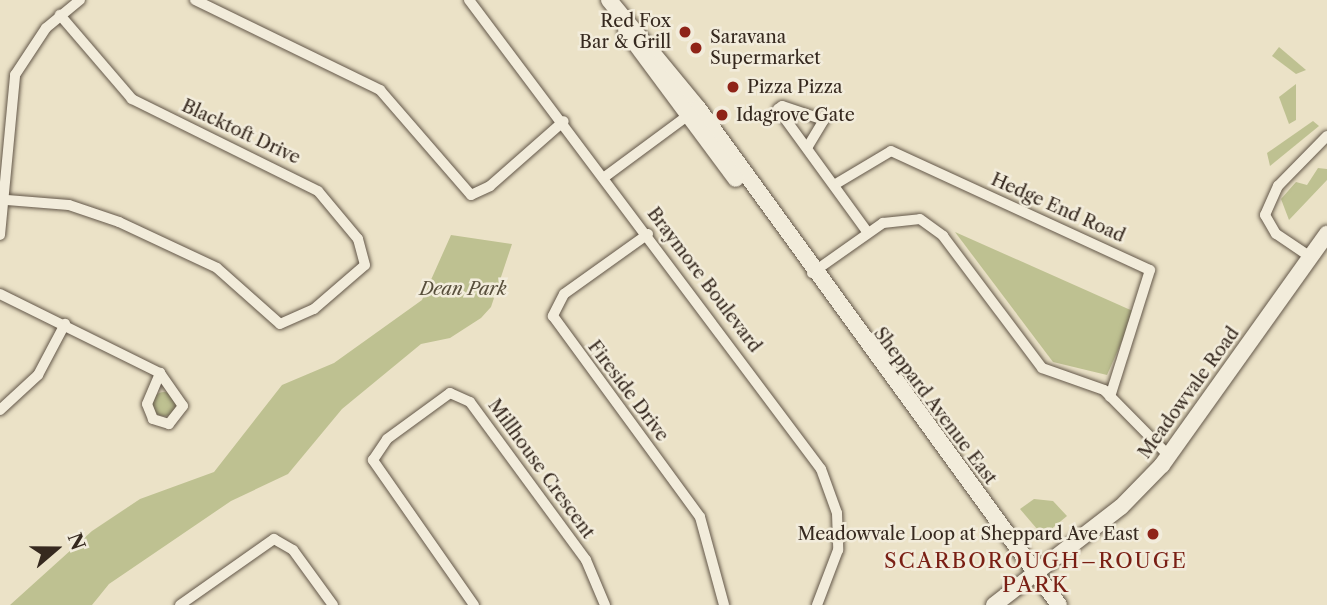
<!DOCTYPE html>
<meta charset="utf-8">
<style>
body{margin:0}
#map{position:relative;width:1327px;height:605px;overflow:hidden;background:#ebe2c7;font-family:"Libre Caslon Text",serif}
div>[style]{position:absolute}
.green>*{inset:0;background:#bec191}
.round{border-radius:50%}
.roads{filter:drop-shadow(0 0 2px #635749) drop-shadow(0 0 2px #635749)}
.street>*{height:10px;margin:-5px;padding:0 5px;transform-origin:5px;border-radius:5px;background:#f2ecdb}
.secondary>*{height:16px;margin:-8px;padding:0 8px;transform-origin:8px;border-radius:8px;background:#f2ecdb}
.dots>*{width:19px;height:19px;translate:-50% -50%;box-sizing:border-box;border:4px solid #f2ecdb;border-radius:50%}
span{translate:-50% -50%;white-space:nowrap;text-align:center;line-height:1.15;-webkit-text-stroke:5px #f2ecdb;paint-order:stroke}
.poi-label{font-size:18px;color:#36291f}
.right{translate:-100% -50%;text-align:right}
.left{translate:0 -50%;text-align:left}
.street-label{font-size:18px;color:#36291f}
.park-label{font-size:18px;color:#584f3c;font-style:italic}
.quarter-label{font-size:21px;color:#7a1f14;letter-spacing:2px}
.north{position:absolute;left:21px;top:514px;width:70px;height:70px;-webkit-text-stroke:5px #f2ecdb;paint-order:stroke;rotate:70deg;font-size:19px;font-weight:700;line-height:28px;text-align:center;color:#36291f}
.north::after{content:'';display:block;margin:auto;width:24px;height:32px;background:#36291f;clip-path:polygon(50% 0,100% 100%,50% 72%,0 100%)}
</style>
<div id="map">
<div class="green">
<i style="clip-path:polygon(1279px 47px,1306px 70px,1296px 74px,1272px 56px)"></i>
<i style="clip-path:polygon(1296px 84px,1296px 120px,1289px 124px,1279px 97px)"></i>
<i style="clip-path:polygon(1313px 121px,1319px 126px,1270px 166px,1267px 153px)"></i>
<i style="clip-path:polygon(1318px 168px,1327px 169px,1327px 180px,1289px 220px,1281px 199px,1296px 182px,1307px 185px)"></i>
<i style="clip-path:polygon(955px 232px,1135px 312px,1107px 375px,1053px 362px)"></i>
<i style="clip-path:polygon(451px 235px,512px 244px,491px 307px,481px 318px,450px 338px,421px 344px,342px 409px,288px 474px,231px 501px,109px 584px,92px 605px,10px 605px,92px 531px,140px 499px,214px 472px,282px 385px,334px 363px,422px 300px)"></i>
<i class="round" style="left:152px;top:392px;width:24px;height:24px"></i>
<i style="clip-path:polygon(1034px 499px,1053px 501px,1067px 516px,1043px 536px,1020px 509px)"></i>
</div>
<div class="roads">
<div class="street">
<i style="left:195px;top:0;width:206px;rotate:25.9deg"></i>
<i style="left:380px;top:90px;width:139px;rotate:49.1deg"></i>
<i style="left:471px;top:195px;width:21px;rotate:-25deg"></i>
<i style="left:490px;top:186px;width:98px;rotate:-41.3deg"></i>
<i style="left:469px;top:0;width:586px;rotate:53.11deg"></i>
<i style="left:821px;top:469px;width:47px;rotate:70deg"></i>
<i style="left:837px;top:513px;width:37px;rotate:88deg"></i>
<i style="left:838px;top:550px;width:59px;rotate:110.9deg"></i>
<i style="left:807px;top:148px;width:33px;rotate:-59deg"></i>
<i style="left:824px;top:120px;width:44px;rotate:-161.6deg"></i>
<i style="left:782px;top:106px;width:5px;rotate:143deg"></i>
<i style="left:778px;top:109px;width:153px;rotate:54deg"></i>
<i style="left:606px;top:176px;width:109px;rotate:-36.5deg"></i>
<i style="left:834px;top:185px;width:66px;rotate:-30.8deg"></i>
<i style="left:891px;top:151px;width:285px;rotate:24.7deg"></i>
<i style="left:1150px;top:270px;width:133px;rotate:107.5deg"></i>
<i style="left:7px;top:200px;width:62px;rotate:4.6deg"></i>
<i style="left:69px;top:205px;width:53px;rotate:18.8deg"></i>
<i style="left:119px;top:222px;width:108px;rotate:25.1deg"></i>
<i style="left:217px;top:268px;width:84px;rotate:41.6deg"></i>
<i style="left:280px;top:324px;width:37px;rotate:-24deg"></i>
<i style="left:314px;top:309px;width:67px;rotate:-40.8deg"></i>
<i style="left:365px;top:265px;width:27px;rotate:-105deg"></i>
<i style="left:358px;top:239px;width:62px;rotate:-129.8deg"></i>
<i style="left:318px;top:191px;width:208px;rotate:-153.7deg"></i>
<i style="left:132px;top:99px;width:111px;rotate:-130.6deg"></i>
<i style="left:648px;top:234px;width:103px;rotate:144.5deg"></i>
<i style="left:564px;top:294px;width:25px;rotate:117deg"></i>
<i style="left:553px;top:316px;width:249px;rotate:53.8deg"></i>
<i style="left:700px;top:517px;width:91px;rotate:74.7deg"></i>
<i style="left:0;top:235px;width:161px;rotate:-84.6deg"></i>
<i style="left:15px;top:75px;width:56px;rotate:-56.6deg"></i>
<i style="left:46px;top:28px;width:44px;rotate:-39.5deg"></i>
<i style="left:1309px;top:256px;width:40px;rotate:-146deg"></i>
<i style="left:1276px;top:234px;width:22px;rotate:-120deg"></i>
<i style="left:1265px;top:215px;width:32px;rotate:-66deg"></i>
<i style="left:1278px;top:186px;width:70px;rotate:-45.6deg"></i>
<i style="left:812px;top:273px;width:87px;rotate:-35.2deg"></i>
<i style="left:883px;top:223px;width:37px;rotate:-6deg"></i>
<i style="left:920px;top:219px;width:29px;rotate:36deg"></i>
<i style="left:943px;top:236px;width:165px;rotate:53.1deg"></i>
<i style="left:1042px;top:368px;width:66px;rotate:19.5deg"></i>
<i style="left:1104px;top:390px;width:93px;rotate:45.4deg"></i>
<i style="left:0;top:294px;width:178px;rotate:26.3deg"></i>
<i style="left:160px;top:373px;width:40px;rotate:55.1deg"></i>
<i style="left:183px;top:406px;width:23px;rotate:128deg"></i>
<i style="left:169px;top:424px;width:17px;rotate:-163deg"></i>
<i style="left:153px;top:419px;width:16px;rotate:-112deg"></i>
<i style="left:147px;top:404px;width:34px;rotate:-67deg"></i>
<i style="left:0;top:410px;width:52px;rotate:-42.6deg"></i>
<i style="left:38px;top:375px;width:58px;rotate:-62.1deg"></i>
<i style="left:180px;top:605px;width:115px;rotate:-35.1deg"></i>
<i style="left:274px;top:539px;width:22px;rotate:30deg"></i>
<i style="left:293px;top:550px;width:68px;rotate:54deg"></i>
<i style="left:474px;top:605px;width:177px;rotate:-124.9deg"></i>
<i style="left:373px;top:460px;width:25px;rotate:-56deg"></i>
<i style="left:387px;top:439px;width:78px;rotate:-36.1deg"></i>
<i style="left:450px;top:393px;width:22px;rotate:24deg"></i>
<i style="left:470px;top:402px;width:196px;rotate:53.7deg"></i>
<i style="left:586px;top:560px;width:49px;rotate:67.1deg"></i>
</div>
<div class="secondary">
<i style="left:609px;top:0;width:140px;rotate:50.5deg"></i>
<i style="left:698px;top:108px;width:614px;rotate:54.01deg"></i>
<i style="left:626px;top:31px;width:184px;rotate:53.4deg"></i>
<i style="left:994px;top:605px;width:160px;rotate:-37.7deg"></i>
<i style="left:1121px;top:507px;width:59px;rotate:-45.7deg"></i>
<i style="left:1162px;top:465px;width:284px;rotate:-54.5deg"></i>
</div>
</div>
<div class="dots">
<i style="left:685px;top:32px;background:#8f2418"></i>
<i style="left:696px;top:48px;background:#8f2418"></i>
<i style="left:733px;top:87px;background:#8f2418"></i>
<i style="left:722px;top:115px;background:#8f2418"></i>
<i style="left:1153px;top:534px;background:#8f2418"></i>
</div>
<div class="poi-label">
<span class="right" style="left:671px;top:32px">Red Fox<br>Bar &amp; Grill</span>
<span class="left" style="left:710px;top:48px">Saravana<br>Supermarket</span>
<span class="left" style="left:747px;top:87px">Pizza Pizza</span>
<span class="left" style="left:736px;top:115px">Idagrove Gate</span>
<span class="right" style="left:1139px;top:534px">Meadowvale Loop at Sheppard Ave East</span>
</div>
<div class="street-label">
<span style="left:241px;top:132px;rotate:25deg">Blacktoft Drive</span>
<span style="left:1058px;top:208px;rotate:24deg">Hedge End Road</span>
<span style="left:704px;top:280px;rotate:53deg">Braymore Boulevard</span>
<span style="left:628px;top:391px;rotate:53deg">Fireside Drive</span>
<span style="left:1189px;top:393px;rotate:-54deg">Meadowvale Road</span>
<span style="left:935px;top:406px;rotate:53deg">Sheppard Avenue East</span>
<span style="left:541px;top:469px;rotate:54deg">Millhouse Crescent</span>
</div>
<div class="park-label">
<span style="left:463px;top:289px">Dean Park</span>
</div>
<div class="quarter-label">
<span style="left:1036px;top:573px">SCARBOROUGH–ROUGE<br>PARK</span>
</div>
<div class="north">N</div>
</div>
